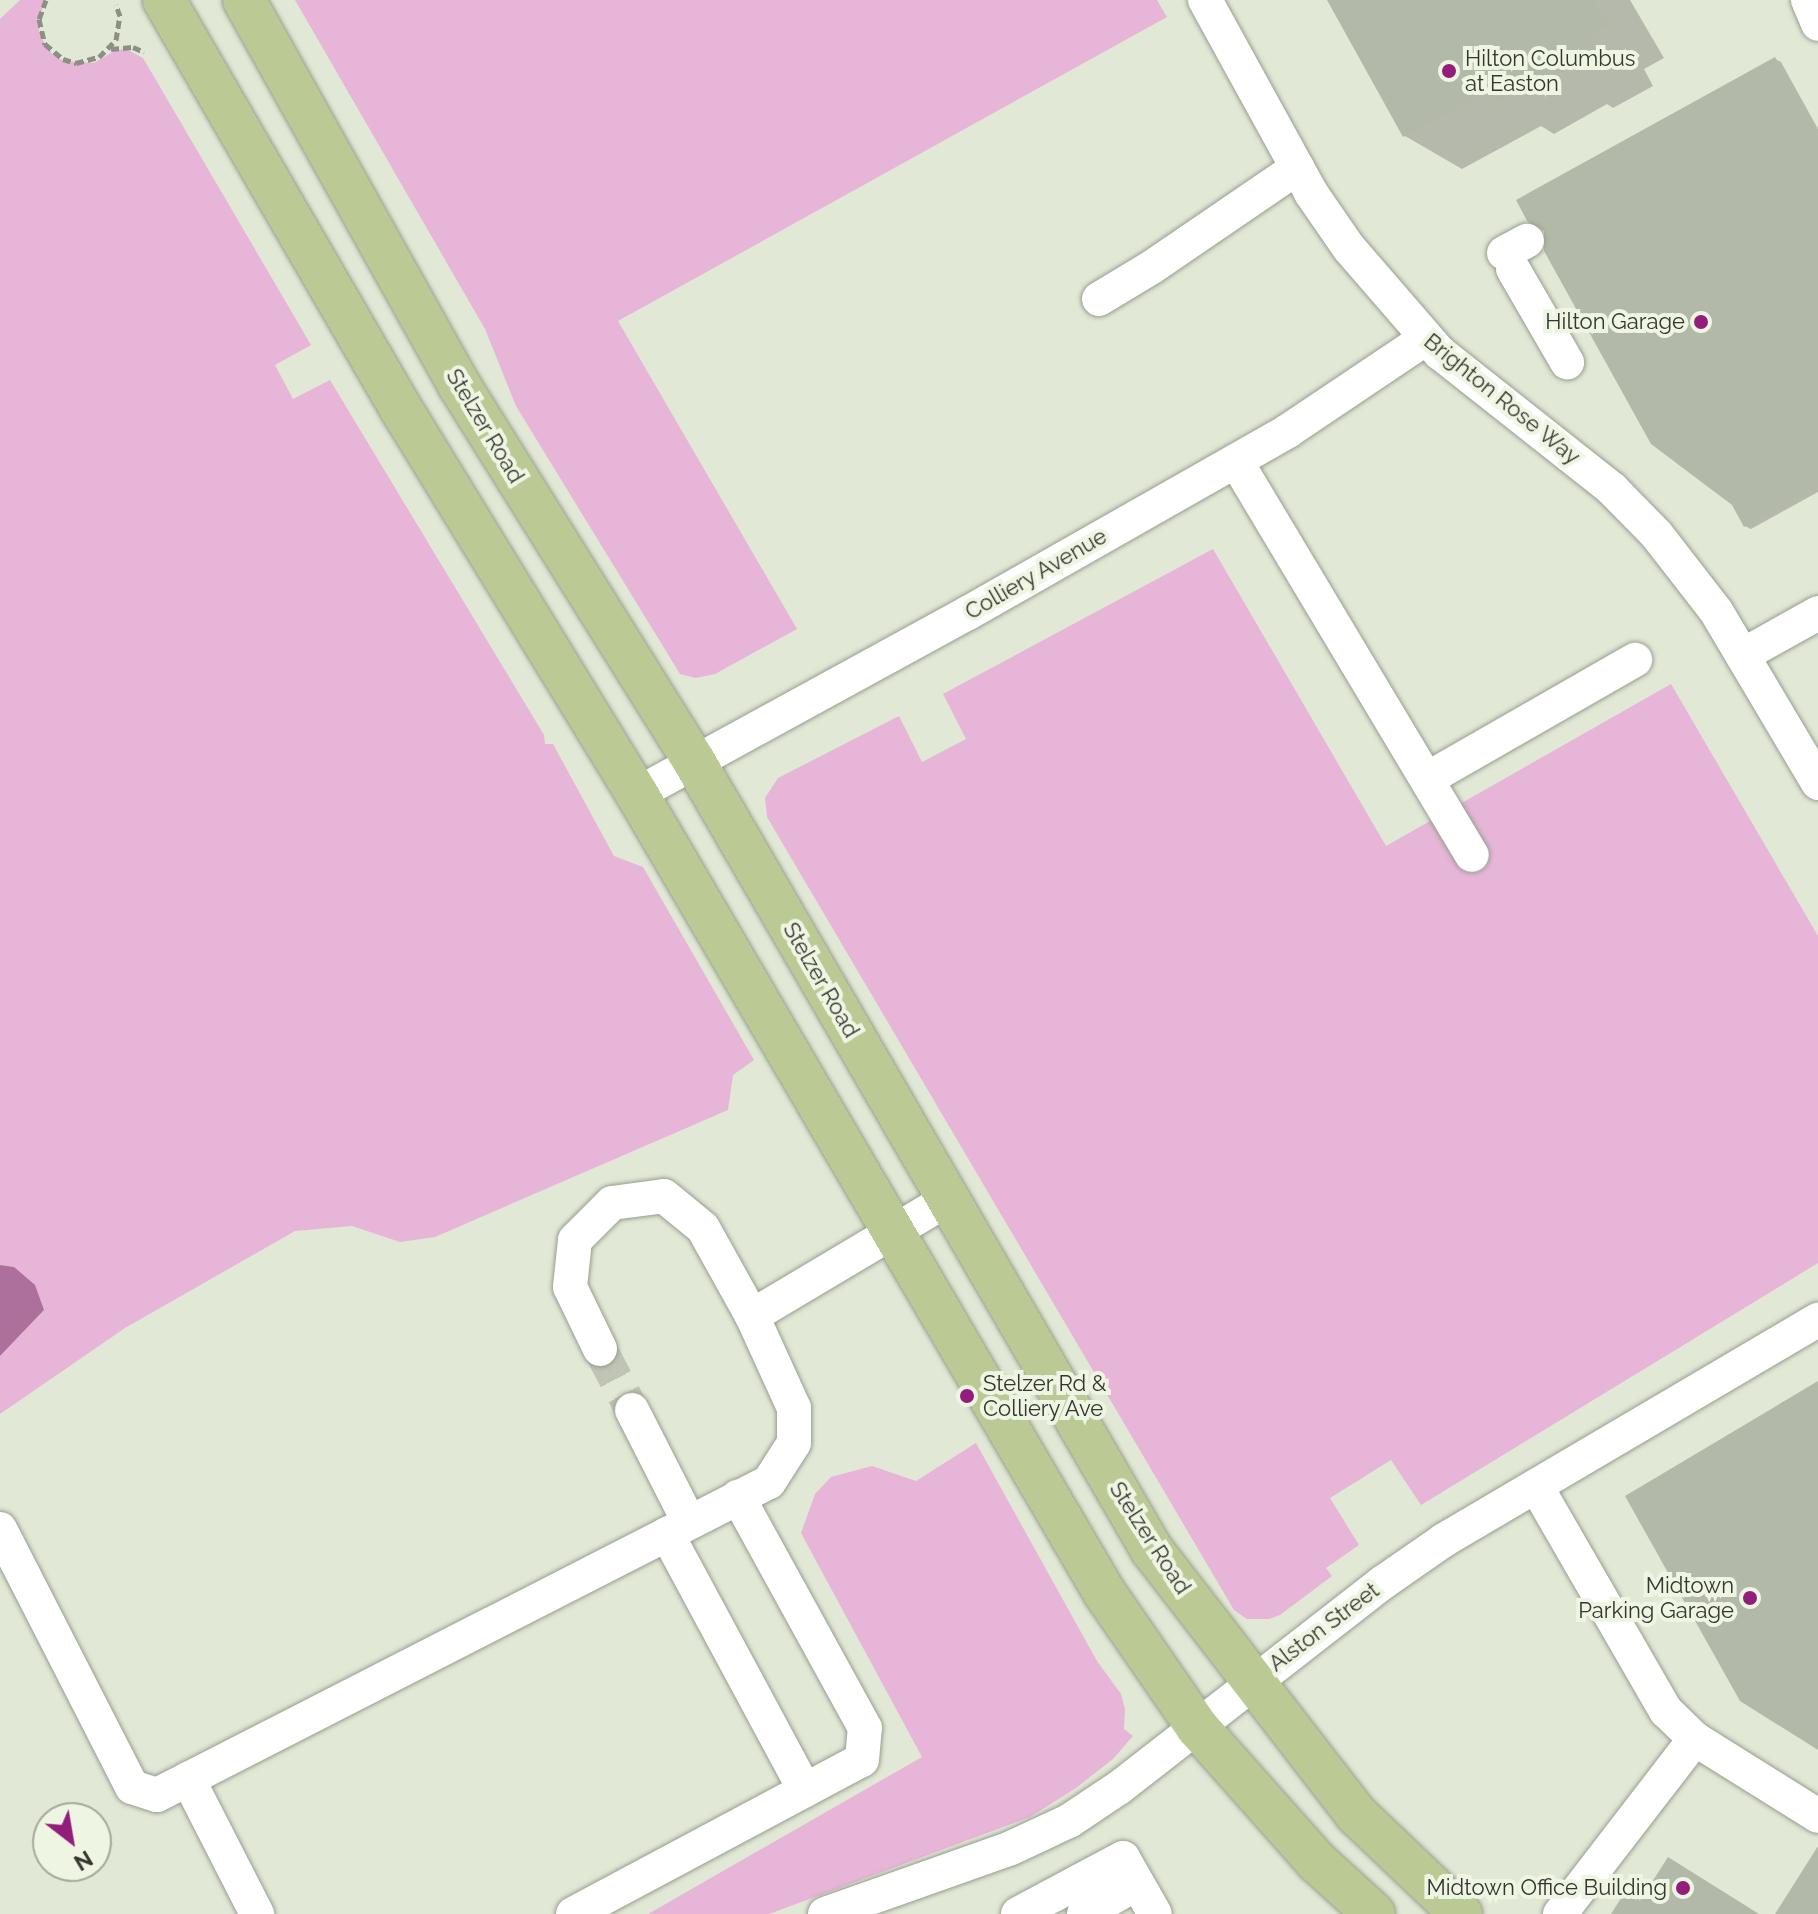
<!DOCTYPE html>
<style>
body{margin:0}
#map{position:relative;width:1818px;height:1914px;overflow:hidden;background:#e2e8d6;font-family:Raleway,sans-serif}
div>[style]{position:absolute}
.green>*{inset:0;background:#e6b5d7}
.water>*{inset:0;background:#ad6f9c}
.shadow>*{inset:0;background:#0003}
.building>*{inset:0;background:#b3b9a8}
.minor-tunnel>*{height:34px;margin-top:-17px;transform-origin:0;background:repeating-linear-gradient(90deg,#bfc4b5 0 34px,transparent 0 51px)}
.path>*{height:5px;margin-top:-2.5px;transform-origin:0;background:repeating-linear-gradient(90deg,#8c9083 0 8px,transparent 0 12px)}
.roads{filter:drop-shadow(0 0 2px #989e8e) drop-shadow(0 0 2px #989e8e)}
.minor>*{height:34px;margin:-17px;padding:0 17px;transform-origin:17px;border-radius:17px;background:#fff}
.major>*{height:42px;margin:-21px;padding:0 21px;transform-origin:21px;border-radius:21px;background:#bbca95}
.dots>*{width:22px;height:22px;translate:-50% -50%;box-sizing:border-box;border:4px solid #eff5e3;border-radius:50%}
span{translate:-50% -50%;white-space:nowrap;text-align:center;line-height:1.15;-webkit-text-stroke:8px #eff5e3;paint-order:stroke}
.poi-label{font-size:22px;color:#34362f}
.left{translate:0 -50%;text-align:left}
.right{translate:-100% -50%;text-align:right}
.street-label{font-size:22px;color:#34362f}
.north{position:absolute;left:32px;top:1802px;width:80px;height:80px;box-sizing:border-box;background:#eff5e3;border:2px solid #a4a99b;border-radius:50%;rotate:149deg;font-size:22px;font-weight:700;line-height:32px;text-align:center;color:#34362f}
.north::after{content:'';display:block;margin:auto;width:28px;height:36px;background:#921d7b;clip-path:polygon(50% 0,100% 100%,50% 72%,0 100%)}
</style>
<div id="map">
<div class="green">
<i style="clip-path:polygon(20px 0,45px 0,38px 23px,40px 36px,52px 54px,64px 61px,94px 63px,116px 50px,126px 49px,143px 58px,311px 345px,275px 365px,293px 399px,330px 380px,544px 735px,545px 744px,553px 744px,614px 856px,643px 867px,754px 1060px,733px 1075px,728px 1110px,435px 1237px,400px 1242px,352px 1226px,295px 1231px,125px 1328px,0 1414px,0 1356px,44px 1310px,14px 1267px,0 1265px,0 19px)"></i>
<i style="clip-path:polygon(295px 0,1157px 0,1167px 17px,618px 321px,797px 629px,715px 674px,696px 678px,680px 674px,516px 406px,485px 329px)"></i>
<i style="clip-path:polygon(1213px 549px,1386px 846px,1671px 684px,1818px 936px,1818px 1263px,1421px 1505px,1391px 1460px,1330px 1498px,1359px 1545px,1326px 1568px,1332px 1576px,1280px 1615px,1269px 1619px,1247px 1619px,1234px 1610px,767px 817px,765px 798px,778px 778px,899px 716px,922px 762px,966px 739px,943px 694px)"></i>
<i style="clip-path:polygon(976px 1443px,1097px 1661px,1121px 1694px,1125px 1709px,1124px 1729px,1133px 1736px,1113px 1759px,1076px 1788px,1030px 1817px,769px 1914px,648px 1914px,922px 1757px,801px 1533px,815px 1494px,831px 1477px,872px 1466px,916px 1481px)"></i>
</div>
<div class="water">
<i style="clip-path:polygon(0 1265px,14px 1267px,35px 1285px,44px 1310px,0 1356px)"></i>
</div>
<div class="shadow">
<i style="clip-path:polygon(1329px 0,1630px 0,1664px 58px,1644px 69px,1653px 86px,1613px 108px,1607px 104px,1554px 134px,1541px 126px,1462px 169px,1405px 136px)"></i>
<i style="clip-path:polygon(1775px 59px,1781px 62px,1818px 129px,1818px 492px,1751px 529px,1745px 526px)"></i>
</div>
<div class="building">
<i style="clip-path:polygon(1327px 0,1593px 0,1608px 25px,1587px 36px,1596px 52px,1554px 76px,1551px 71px,1496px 103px,1489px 91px,1403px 137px)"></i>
<i style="clip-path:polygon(1775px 57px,1818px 134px,1818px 486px,1744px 527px,1732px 505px,1651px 444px,1544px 251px,1544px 231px,1527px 221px,1516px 200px)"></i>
<i style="clip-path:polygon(1818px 1381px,1818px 1750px,1740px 1701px,1625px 1496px)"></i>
<i style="clip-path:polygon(1818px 1846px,1818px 1914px,1775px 1914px)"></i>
<i style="clip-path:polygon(1668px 1857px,1759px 1914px,1611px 1914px,1630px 1884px,1645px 1893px)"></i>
</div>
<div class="minor-tunnel">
<i style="left:600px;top:1349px;width:69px;rotate:62.3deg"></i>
</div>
<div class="path">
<i style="left:46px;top:0;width:20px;rotate:110deg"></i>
<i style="left:39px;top:19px;width:26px;rotate:77deg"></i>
<i style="left:45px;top:44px;width:23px;rotate:40deg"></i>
<i style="left:63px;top:59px;width:14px;rotate:17deg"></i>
<i style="left:76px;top:63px;width:24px;rotate:-15deg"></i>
<i style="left:99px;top:57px;width:24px;rotate:-45deg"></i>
<i style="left:116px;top:40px;width:24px;rotate:-81deg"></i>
<i style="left:120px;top:16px;width:12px;rotate:-110deg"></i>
<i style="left:111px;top:49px;width:22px;rotate:-5deg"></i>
<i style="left:133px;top:47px;width:12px;rotate:24deg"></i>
</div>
<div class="roads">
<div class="minor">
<i style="left:1205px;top:0;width:220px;rotate:61.2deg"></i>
<i style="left:1311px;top:193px;width:67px;rotate:55.4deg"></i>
<i style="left:1349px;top:248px;width:139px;rotate:49.1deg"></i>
<i style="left:1440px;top:353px;width:219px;rotate:38.3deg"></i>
<i style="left:1612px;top:489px;width:64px;rotate:45.6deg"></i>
<i style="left:1657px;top:535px;width:96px;rotate:52.2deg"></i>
<i style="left:1716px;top:611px;width:200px;rotate:59.3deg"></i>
<i style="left:1808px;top:0;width:26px;rotate:67deg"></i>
<i style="left:1504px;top:253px;width:26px;rotate:-28deg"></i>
<i style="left:1513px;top:269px;width:108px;rotate:59.9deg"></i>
<i style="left:1099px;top:299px;width:62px;rotate:-31.1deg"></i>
<i style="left:1152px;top:267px;width:176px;rotate:-34.3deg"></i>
<i style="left:1236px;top:461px;width:459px;rotate:59.1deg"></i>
<i style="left:1743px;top:655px;width:86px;rotate:-29.2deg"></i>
<i style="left:1427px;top:779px;width:240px;rotate:-29.8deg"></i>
<i style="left:637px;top:794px;width:377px;rotate:-28.7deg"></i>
<i style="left:968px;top:613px;width:368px;rotate:-29.6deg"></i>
<i style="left:1288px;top:431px;width:165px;rotate:-33.9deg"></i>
<i style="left:600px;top:1349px;width:69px;rotate:-115.8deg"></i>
<i style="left:570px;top:1287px;width:47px;rotate:-83.9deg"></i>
<i style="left:575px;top:1240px;width:52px;rotate:-45deg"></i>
<i style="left:612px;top:1203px;width:52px;rotate:-7.7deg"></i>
<i style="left:664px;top:1196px;width:50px;rotate:39.4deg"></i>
<i style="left:703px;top:1228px;width:101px;rotate:60.9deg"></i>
<i style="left:632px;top:1410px;width:126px;rotate:63deg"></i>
<i style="left:1536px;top:1486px;width:260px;rotate:60deg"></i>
<i style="left:1666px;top:1711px;width:40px;rotate:44deg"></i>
<i style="left:1695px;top:1739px;width:145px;rotate:32deg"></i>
<i style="left:0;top:1529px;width:290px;rotate:62.9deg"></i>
<i style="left:132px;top:1787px;width:26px;rotate:18deg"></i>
<i style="left:157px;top:1795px;width:687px;rotate:-27.09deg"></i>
<i style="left:769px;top:1482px;width:46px;rotate:-57.3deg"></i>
<i style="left:794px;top:1443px;width:35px;rotate:-90deg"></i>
<i style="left:794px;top:1408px;width:101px;rotate:-114.5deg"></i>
<i style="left:752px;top:1316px;width:228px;rotate:-30.8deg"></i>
<i style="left:667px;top:1534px;width:291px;rotate:61.7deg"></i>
<i style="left:188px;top:1779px;width:152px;rotate:62.9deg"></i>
<i style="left:573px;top:1914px;width:327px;rotate:-28.1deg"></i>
<i style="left:862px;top:1760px;width:32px;rotate:-85deg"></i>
<i style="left:865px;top:1728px;width:264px;rotate:-118.8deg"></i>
<i style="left:825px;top:1914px;width:197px;rotate:-19.5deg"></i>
<i style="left:1011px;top:1848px;width:64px;rotate:-25deg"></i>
<i style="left:1069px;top:1821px;width:61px;rotate:-33.7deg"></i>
<i style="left:1120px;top:1787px;width:332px;rotate:-37.9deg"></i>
<i style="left:1382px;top:1583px;width:75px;rotate:-34.7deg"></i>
<i style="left:1444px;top:1540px;width:434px;rotate:-30.5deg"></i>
<i style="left:1018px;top:1914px;width:119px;rotate:-28.1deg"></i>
<i style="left:1123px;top:1858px;width:64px;rotate:60.3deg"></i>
<i style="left:1084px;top:1914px;width:61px;rotate:-30.3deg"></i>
<i style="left:1560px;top:1914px;width:221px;rotate:-52.4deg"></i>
</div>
<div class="major">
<i style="left:164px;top:0;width:482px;rotate:59.9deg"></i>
<i style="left:406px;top:417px;width:442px;rotate:58.5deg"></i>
<i style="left:637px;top:794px;width:925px;rotate:59.66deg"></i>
<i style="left:1104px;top:1592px;width:164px;rotate:55.4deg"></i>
<i style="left:1197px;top:1727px;width:181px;rotate:48.4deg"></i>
<i style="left:1317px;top:1862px;width:77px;rotate:42.4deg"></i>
<i style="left:244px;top:0;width:441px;rotate:60.8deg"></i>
<i style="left:459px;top:385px;width:443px;rotate:58deg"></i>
<i style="left:694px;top:761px;width:912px;rotate:59.87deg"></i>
<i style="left:1152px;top:1550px;width:334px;rotate:52.3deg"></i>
<i style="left:1356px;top:1814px;width:145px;rotate:43.6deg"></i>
</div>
</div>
<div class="dots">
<i style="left:1449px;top:71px;background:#921d7b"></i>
<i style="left:1701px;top:322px;background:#921d7b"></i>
<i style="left:967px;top:1396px;background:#921d7b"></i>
<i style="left:1750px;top:1598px;background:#921d7b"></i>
<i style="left:1683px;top:1888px;background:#921d7b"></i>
</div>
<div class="poi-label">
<span class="left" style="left:1465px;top:71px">Hilton Columbus<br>at Easton</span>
<span class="right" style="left:1685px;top:322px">Hilton Garage</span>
<span class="left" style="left:983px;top:1396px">Stelzer Rd &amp;<br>Colliery Ave</span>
<span class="right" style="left:1734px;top:1598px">Midtown<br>Parking Garage</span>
<span class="right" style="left:1667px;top:1888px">Midtown Office Building</span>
</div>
<div class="street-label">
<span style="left:1502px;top:399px;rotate:39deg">Brighton Rose Way</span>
<span style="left:485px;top:426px;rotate:59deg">Stelzer Road</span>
<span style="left:1036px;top:574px;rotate:-30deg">Colliery Avenue</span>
<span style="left:821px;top:980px;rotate:60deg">Stelzer Road</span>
<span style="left:1150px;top:1538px;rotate:57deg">Stelzer Road</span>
<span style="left:1324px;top:1627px;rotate:-37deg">Alston Street</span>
</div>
<div class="north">N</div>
</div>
